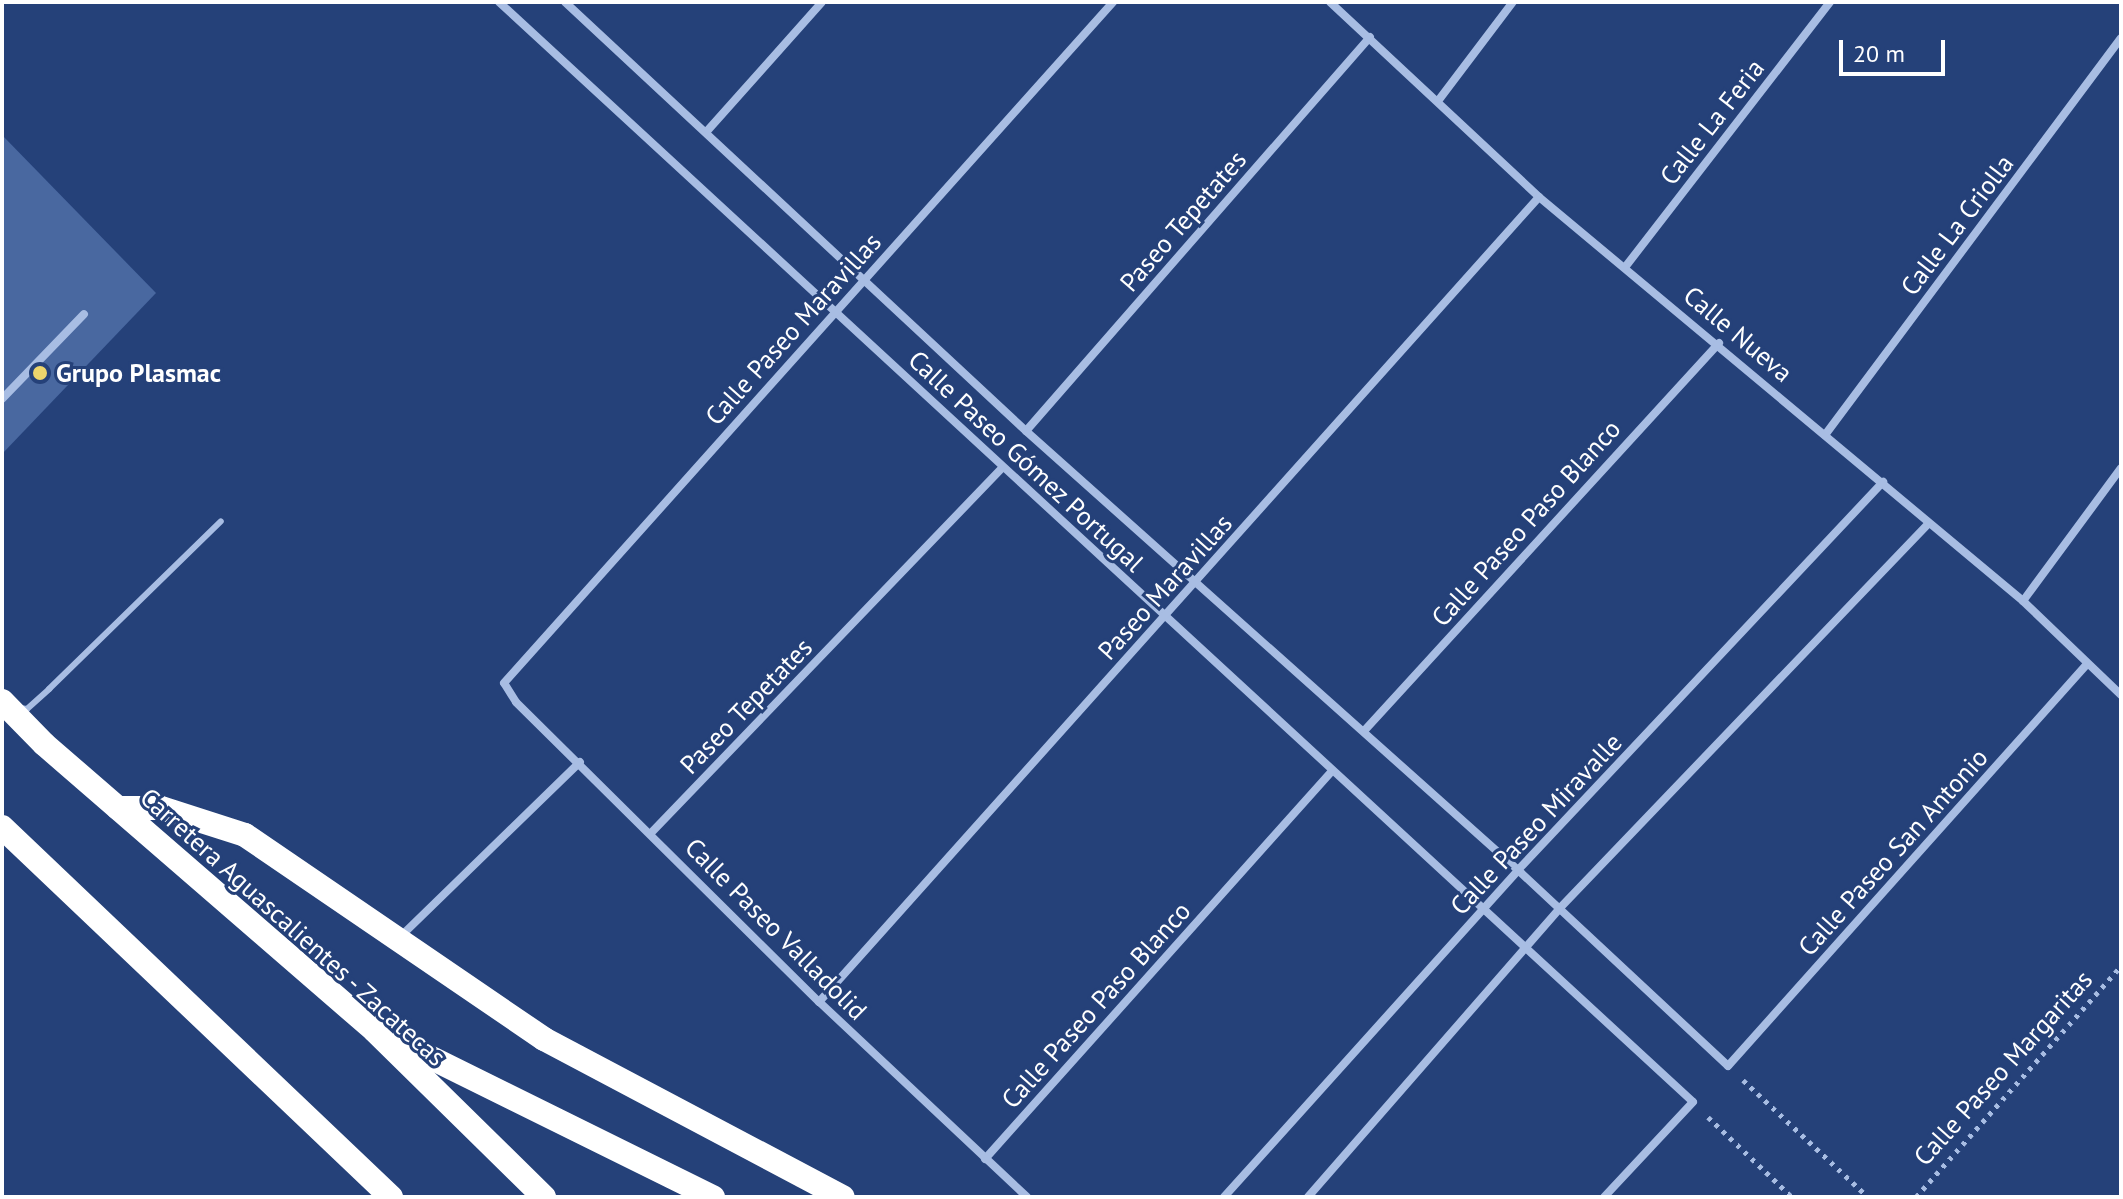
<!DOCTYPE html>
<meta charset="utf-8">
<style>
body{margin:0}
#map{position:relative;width:2123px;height:1199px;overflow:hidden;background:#254179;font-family:"PT Sans",sans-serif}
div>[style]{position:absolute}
.building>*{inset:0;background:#4968a0}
.path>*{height:5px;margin-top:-2.5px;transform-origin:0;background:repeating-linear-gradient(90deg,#a8bde3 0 4px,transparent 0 10px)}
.lane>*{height:6px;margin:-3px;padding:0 3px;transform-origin:3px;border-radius:3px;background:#a8bde3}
.street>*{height:8px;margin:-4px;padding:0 4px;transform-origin:4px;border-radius:4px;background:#a8bde3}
.highway>*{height:24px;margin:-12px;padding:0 12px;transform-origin:12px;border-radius:12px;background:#fff}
.dots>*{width:22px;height:22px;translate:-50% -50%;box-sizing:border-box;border:4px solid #254179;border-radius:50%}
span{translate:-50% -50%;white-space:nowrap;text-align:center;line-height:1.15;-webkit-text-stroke:6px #254179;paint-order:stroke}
.street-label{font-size:26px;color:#fff}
.poi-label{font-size:26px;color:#fff;font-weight:700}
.left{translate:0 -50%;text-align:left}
.frame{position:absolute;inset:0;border:4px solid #fff;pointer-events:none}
.scale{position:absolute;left:1839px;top:40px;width:106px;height:36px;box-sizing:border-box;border:4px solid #fff;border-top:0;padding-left:10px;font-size:24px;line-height:28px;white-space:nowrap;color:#fff;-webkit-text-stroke:6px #254179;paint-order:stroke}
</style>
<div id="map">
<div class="building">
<i style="clip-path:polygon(2px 135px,156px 293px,2px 454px)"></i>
</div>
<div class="path">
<i style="left:1743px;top:1080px;width:171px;rotate:43.1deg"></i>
<i style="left:1708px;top:1117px;width:116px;rotate:43.6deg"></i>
<i style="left:1916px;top:1197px;width:309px;rotate:-48.4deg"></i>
</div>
<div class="lane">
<i style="left:20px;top:708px;width:7px;rotate:8deg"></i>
<i style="left:27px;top:709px;width:30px;rotate:-42deg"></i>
<i style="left:49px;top:689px;width:240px;rotate:-44.3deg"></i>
</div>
<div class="street">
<i style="left:499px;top:2px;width:1623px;rotate:42.65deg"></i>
<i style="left:1693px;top:1102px;width:130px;rotate:133.1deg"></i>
<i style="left:565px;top:2px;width:630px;rotate:42.94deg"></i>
<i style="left:1026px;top:431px;width:659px;rotate:41.74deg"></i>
<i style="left:1518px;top:870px;width:287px;rotate:43deg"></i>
<i style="left:1728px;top:1066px;width:539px;rotate:-48.23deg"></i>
<i style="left:1330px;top:2px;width:286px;rotate:43deg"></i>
<i style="left:1539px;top:197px;width:630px;rotate:39.85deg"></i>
<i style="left:2023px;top:601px;width:136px;rotate:43.8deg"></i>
<i style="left:1438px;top:101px;width:124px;rotate:-52.9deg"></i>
<i style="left:708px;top:130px;width:171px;rotate:-48.3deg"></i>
<i style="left:1626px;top:266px;width:334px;rotate:-52.3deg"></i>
<i style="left:2px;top:399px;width:118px;rotate:-46deg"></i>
<i style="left:1026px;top:431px;width:523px;rotate:-48.88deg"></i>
<i style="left:1825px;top:435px;width:495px;rotate:-53.3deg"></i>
<i style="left:2023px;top:601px;width:165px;rotate:-53.6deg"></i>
<i style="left:1364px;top:731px;width:526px;rotate:-47.54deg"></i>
<i style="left:651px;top:833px;width:506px;rotate:-46.12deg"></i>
<i style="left:400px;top:937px;width:251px;rotate:-44.2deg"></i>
<i style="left:819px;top:1002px;width:1080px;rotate:-48.19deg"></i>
<i style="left:985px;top:1159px;width:521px;rotate:-48.19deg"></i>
<i style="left:1027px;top:1197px;width:285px;rotate:-136.8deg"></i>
<i style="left:819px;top:1002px;width:426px;rotate:-135.3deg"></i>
<i style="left:516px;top:702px;width:22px;rotate:-122deg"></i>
<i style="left:504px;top:683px;width:914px;rotate:-48.19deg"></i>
<i style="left:1224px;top:1197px;width:440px;rotate:-48deg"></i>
<i style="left:1518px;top:870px;width:533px;rotate:-46.75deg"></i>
<i style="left:1308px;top:1197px;width:382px;rotate:-48.9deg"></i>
<i style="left:1559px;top:909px;width:532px;rotate:-46.22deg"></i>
</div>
<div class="highway">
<i style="left:2px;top:701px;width:60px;rotate:45.7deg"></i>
<i style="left:44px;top:744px;width:438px;rotate:40.9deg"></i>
<i style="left:375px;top:1031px;width:237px;rotate:44.5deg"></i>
<i style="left:118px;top:808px;width:43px"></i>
<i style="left:161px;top:808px;width:88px;rotate:17.8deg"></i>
<i style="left:245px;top:835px;width:362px;rotate:34.3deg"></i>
<i style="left:544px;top:1039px;width:338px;rotate:27.9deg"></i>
<i style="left:2px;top:827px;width:537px;rotate:43.57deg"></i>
<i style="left:393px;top:1039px;width:357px;rotate:26.3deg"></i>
</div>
<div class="dots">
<i style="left:40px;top:373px;background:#edd56c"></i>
</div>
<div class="street-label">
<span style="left:1712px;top:122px;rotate:-52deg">Calle La Feria</span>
<span style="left:1183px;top:221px;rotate:-49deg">Paseo Tepetates</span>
<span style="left:1957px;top:225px;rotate:-53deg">Calle La Criolla</span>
<span style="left:793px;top:329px;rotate:-48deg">Calle Paseo Maravillas</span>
<span style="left:1738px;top:334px;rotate:40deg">Calle Nueva</span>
<span style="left:1026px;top:461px;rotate:43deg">Calle Paseo Gómez Portugal</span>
<span style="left:1526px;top:523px;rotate:-48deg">Calle Paseo Paso Blanco</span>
<span style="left:1165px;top:587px;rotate:-48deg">Paseo Maravillas</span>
<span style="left:746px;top:706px;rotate:-46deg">Paseo Tepetates</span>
<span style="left:1536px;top:824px;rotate:-47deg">Calle Paseo Miravalle</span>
<span style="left:1893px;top:852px;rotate:-48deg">Calle Paseo San Antonio</span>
<span style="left:293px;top:927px;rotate:42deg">Carretera Aguascalientes - Zacatecas</span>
<span style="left:776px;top:929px;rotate:45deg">Calle Paseo Valladolid</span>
<span style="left:1096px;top:1005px;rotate:-48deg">Calle Paseo Paso Blanco</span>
<span style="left:2003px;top:1068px;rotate:-48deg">Calle Paseo Margaritas</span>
</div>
<div class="poi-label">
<span class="left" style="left:56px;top:373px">Grupo Plasmac</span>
</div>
<div class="frame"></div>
<div class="scale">20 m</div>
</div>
